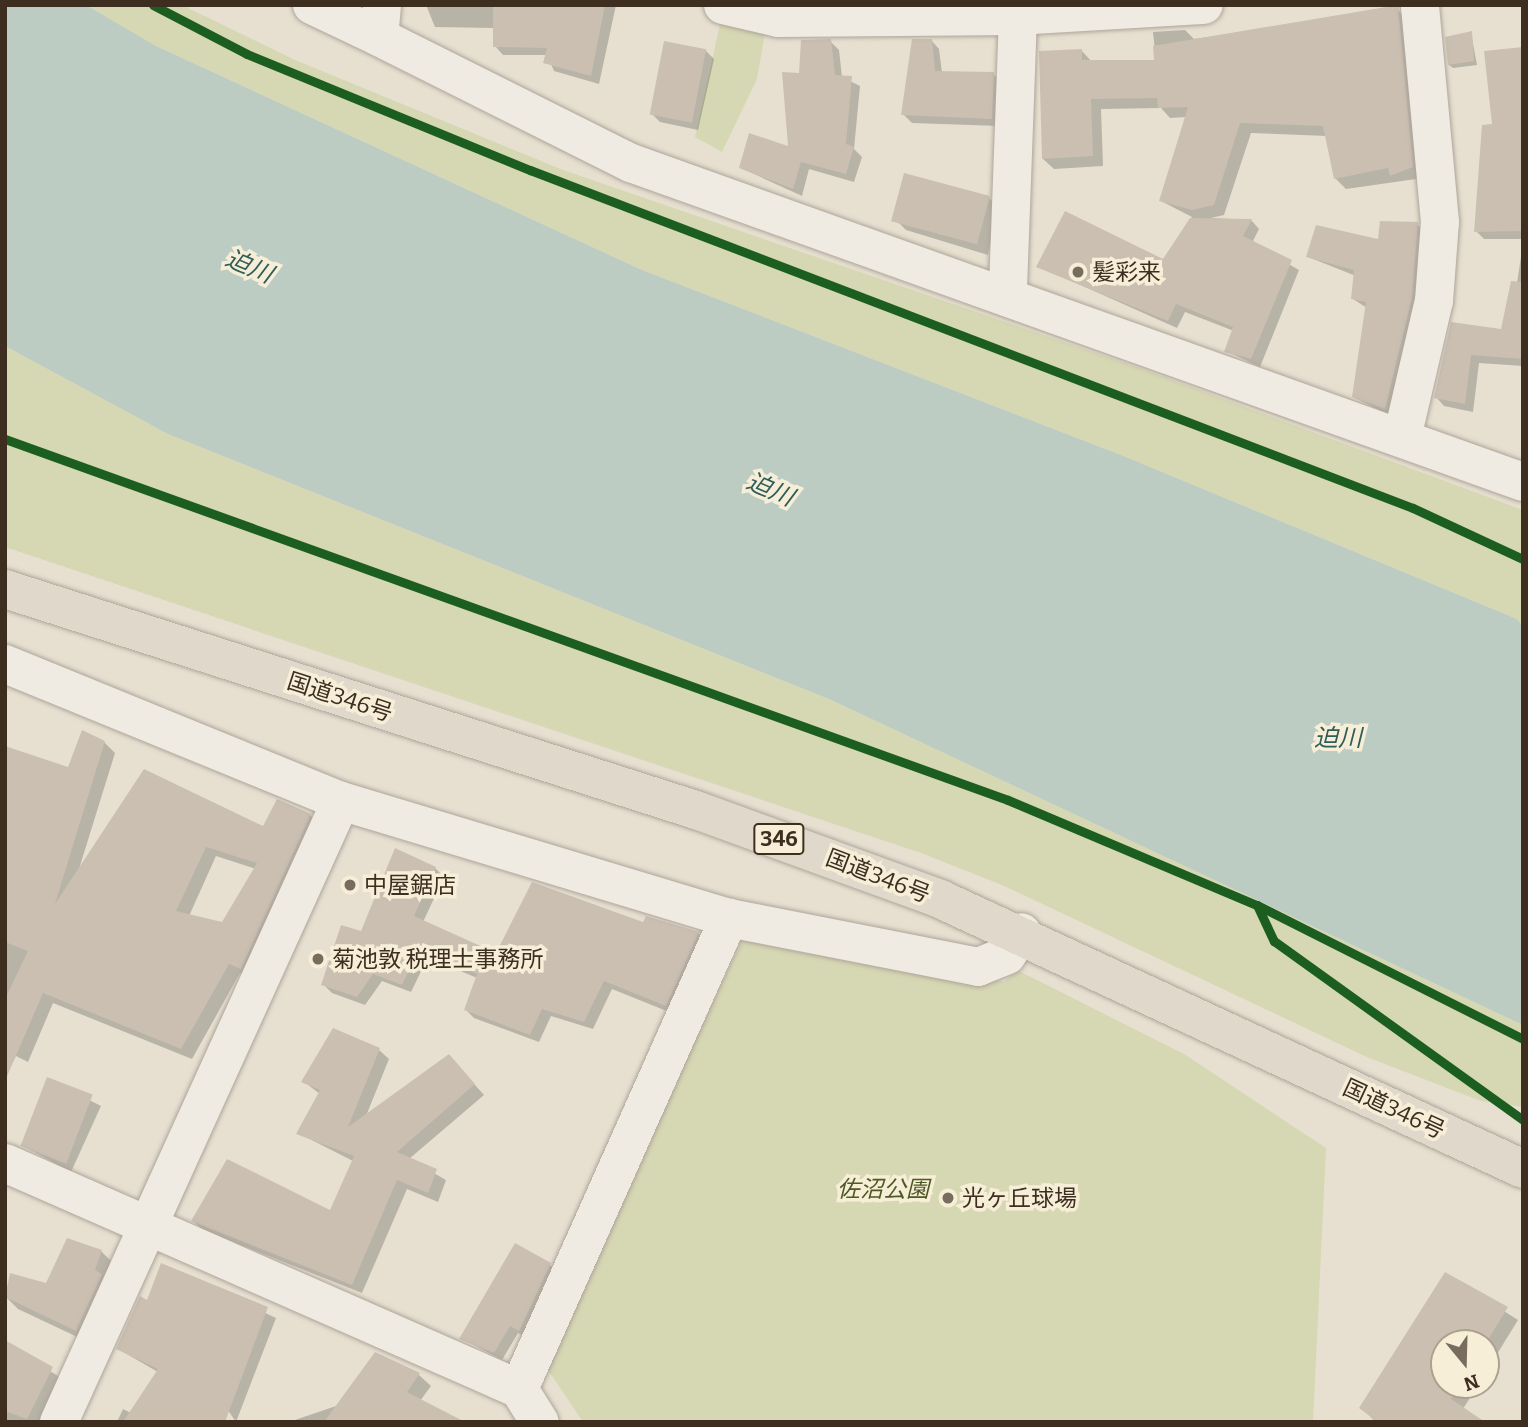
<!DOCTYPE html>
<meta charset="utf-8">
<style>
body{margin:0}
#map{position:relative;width:1528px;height:1427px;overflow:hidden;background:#e7e0d1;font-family:Bitter,"Noto Sans JP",serif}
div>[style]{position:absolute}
.green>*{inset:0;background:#d6d7b3}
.water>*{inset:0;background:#bcccc2}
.shadow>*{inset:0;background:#0003}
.building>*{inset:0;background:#cbbfb2;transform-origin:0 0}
.roads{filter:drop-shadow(0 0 2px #ada599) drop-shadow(0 0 2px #ada599)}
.minor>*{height:38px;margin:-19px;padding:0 19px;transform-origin:19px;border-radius:19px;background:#efebe3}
.tertiary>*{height:38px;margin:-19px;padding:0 19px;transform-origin:19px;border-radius:19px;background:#efebe3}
.trunk>*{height:38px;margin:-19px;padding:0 19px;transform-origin:19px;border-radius:19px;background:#e0d9cb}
.cycleway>*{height:9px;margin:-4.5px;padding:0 4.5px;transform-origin:4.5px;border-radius:4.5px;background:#1b5e20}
.dots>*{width:19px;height:19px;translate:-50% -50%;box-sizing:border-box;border:4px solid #f7eed8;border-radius:50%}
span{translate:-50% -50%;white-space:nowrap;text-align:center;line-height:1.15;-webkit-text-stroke:7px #f7eed8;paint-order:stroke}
.shield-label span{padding:2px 5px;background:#f7eed8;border:2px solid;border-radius:5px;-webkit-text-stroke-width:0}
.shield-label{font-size:21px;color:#3d2e20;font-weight:700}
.poi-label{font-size:23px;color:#3d2e20}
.left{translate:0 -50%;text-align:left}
.street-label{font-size:23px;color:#3d2e20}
.park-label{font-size:23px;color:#4d5a26;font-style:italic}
.water-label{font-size:24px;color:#2f5d5a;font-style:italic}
.frame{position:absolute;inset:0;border:7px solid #3d2e20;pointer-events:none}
.north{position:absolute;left:1430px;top:1329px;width:70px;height:70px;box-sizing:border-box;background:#f7eed8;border:2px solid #ada18e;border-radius:50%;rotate:161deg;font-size:19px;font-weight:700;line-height:28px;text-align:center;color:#3d2e20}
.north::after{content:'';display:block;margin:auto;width:24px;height:32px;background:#786c5e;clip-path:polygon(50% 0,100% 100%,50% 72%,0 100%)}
</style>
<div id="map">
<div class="green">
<i style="clip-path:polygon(86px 5px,182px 5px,295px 60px,563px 170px,1145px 370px,1523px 510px,1523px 627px,1517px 619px,1121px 455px,642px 270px,156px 46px)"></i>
<i style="clip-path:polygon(724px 6px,768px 16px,757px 79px,722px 152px,695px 137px)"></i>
<i style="clip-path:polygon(5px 346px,168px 434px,829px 699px,1523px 1025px,1523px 1107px,1481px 1101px,1369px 1058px,1002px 885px,921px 853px,5px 547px)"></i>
<i style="clip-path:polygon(773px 914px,1004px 982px,1017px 970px,1184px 1054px,1326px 1148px,1313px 1422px,583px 1422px,544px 1364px,743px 938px)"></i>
</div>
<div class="water">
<i style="clip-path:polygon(5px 5px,86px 5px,156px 46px,642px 270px,1121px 455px,1517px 619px,1523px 627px,1523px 1025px,829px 699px,168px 434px,5px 346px)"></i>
</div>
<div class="shadow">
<i style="clip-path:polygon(426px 5px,616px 5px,599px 84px,554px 71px,547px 55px,503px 55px,495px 46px,495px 28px,435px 27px)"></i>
<i style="clip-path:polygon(1398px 10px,1408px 21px,1423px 178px,1346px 189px,1336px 179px,1327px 136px,1251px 133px,1224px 215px,1211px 218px,1251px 220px,1259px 229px,1252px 243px,1299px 270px,1260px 367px,1226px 351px,1234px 331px,1185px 312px,1177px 328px,1038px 266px,1163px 261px,1192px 217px,1161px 201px,1187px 117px,1170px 118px,1161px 108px,1101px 109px,1103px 166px,1054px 169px,1043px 159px,1082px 51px,1092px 62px,1156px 62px,1153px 32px,1185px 30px,1194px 39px)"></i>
<i style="clip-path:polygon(1471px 33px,1477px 65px,1453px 68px,1449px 65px)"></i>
<i style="clip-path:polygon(931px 40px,939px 49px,942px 73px,993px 74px,1002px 82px,1000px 126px,912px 123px,903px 114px)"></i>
<i style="clip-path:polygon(830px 41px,839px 50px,842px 77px,860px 86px,854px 149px,862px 157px,854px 182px,809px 169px,802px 196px,741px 168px,790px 148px,801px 75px)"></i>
<i style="clip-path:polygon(1523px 48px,1523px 239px,1484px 239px,1476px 231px,1494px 126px)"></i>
<i style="clip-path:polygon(705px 50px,714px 59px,698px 130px,660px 122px,651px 113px)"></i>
<i style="clip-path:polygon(989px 198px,998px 207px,988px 255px,906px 230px,897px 221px)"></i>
<i style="clip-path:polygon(1417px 224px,1426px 233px,1420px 307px,1393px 417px,1353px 397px,1367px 308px,1353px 299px,1356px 276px,1308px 257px,1380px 241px)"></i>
<i style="clip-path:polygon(1523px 244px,1523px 366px,1479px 363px,1473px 412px,1444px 406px,1436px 397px,1453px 324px,1502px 331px,1511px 322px)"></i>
<i style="clip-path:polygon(evenodd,104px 742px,115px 753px,79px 869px,310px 815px,321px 826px,252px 978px,240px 973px,192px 1059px,53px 1003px,28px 1062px,16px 1056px,5px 1077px,5px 748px,69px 769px,104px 742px,216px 856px,256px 869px,223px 924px,189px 916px,216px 856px)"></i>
<i style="clip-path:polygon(435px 868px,444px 877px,423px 922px,497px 955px,644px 924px,698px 933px,706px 942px,674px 1014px,612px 989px,593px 1029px,551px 1016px,539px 1042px,474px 1018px,466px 1010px,477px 978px,428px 957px,411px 992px,382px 981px,365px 1005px,332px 993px,323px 984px,362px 933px)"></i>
<i style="clip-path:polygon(379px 1050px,389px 1059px,366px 1116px,458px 1066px,484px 1095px,409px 1159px,446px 1180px,438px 1202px,407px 1189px,362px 1293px,203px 1230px,193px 1221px,331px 1212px,353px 1161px,298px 1133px,320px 1094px,303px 1081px)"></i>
<i style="clip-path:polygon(48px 1079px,101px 1106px,71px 1172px,23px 1146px)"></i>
<i style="clip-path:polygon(101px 1251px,115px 1265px,90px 1343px,18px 1309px,5px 1296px,11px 1275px,47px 1285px)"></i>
<i style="clip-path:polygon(162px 1265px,276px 1318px,236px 1422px,221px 1400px,216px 1422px,117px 1422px,123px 1409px,131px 1413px,158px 1372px,118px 1349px,148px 1303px)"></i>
<i style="clip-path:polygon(550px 1265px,558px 1272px,527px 1338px,518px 1333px,502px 1360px,461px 1338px)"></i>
<i style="clip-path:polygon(1446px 1274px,1518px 1320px,1486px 1372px,1486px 1343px,1444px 1343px,1444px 1385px,1478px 1385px,1463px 1409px,1481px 1422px,1376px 1422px,1361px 1408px)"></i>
<i style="clip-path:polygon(5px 1342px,61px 1378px,43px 1422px,5px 1422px)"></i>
<i style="clip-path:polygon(375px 1354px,419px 1375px,431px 1386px,420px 1401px,461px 1422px,289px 1422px,339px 1405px)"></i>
</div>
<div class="building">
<i style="clip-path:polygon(493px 5px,605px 5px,591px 76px,543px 63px,547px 48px,493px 47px)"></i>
<i style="clip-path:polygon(1398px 5px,1413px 167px,1390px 176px,1388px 168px,1334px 179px,1323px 126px,1240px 123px,1214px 205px,1192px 210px,1159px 201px,1188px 107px,1158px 108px,1157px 98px,1091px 99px,1093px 156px,1042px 159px,1039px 51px,1082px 49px,1082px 60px,1154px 60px,1153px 46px)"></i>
<i style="clip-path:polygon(1472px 31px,1474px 61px,1448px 65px,1445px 37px)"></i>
<i style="clip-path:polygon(831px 39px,835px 75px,852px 76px,846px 144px,854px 147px,846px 174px,801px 162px,793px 189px,739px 168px,749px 133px,788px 146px,782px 72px,799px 73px,801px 40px)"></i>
<i style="clip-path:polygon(912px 39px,932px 39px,935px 71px,994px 72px,992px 119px,901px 115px)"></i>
<i style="left:664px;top:41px;width:43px;height:75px;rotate:11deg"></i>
<i style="clip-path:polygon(1523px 47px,1523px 231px,1474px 232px,1482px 125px,1492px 124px,1484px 51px)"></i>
<i style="left:904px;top:173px;width:89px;height:50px;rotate:15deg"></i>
<i style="clip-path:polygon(1065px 211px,1163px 259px,1190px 218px,1252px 219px,1243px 236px,1292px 260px,1251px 359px,1224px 352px,1233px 327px,1176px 304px,1168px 321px,1036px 267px)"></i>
<i style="clip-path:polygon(1380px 221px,1418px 222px,1412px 298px,1385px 409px,1352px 397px,1366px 302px,1351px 299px,1354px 270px,1306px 257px,1316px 225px,1378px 239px)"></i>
<i style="clip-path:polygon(1511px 281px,1523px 282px,1523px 359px,1471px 355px,1465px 404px,1434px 398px,1451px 322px,1501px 329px)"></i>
<i style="clip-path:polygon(evenodd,82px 730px,105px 741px,55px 904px,144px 769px,263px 826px,277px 799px,311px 814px,241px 969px,229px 964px,181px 1049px,43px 993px,5px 1081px,5px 999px,28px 951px,5px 942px,5px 746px,68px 767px,82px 730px,206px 847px,257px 863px,222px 922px,176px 911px,206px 847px)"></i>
<i style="clip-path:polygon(395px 848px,436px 867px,414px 916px,496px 953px,532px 882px,643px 922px,646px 916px,699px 932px,666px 1006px,604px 981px,584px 1022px,542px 1009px,530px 1035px,464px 1010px,477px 974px,419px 949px,402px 985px,373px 974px,357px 997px,321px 985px,341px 925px,361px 931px)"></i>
<i style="clip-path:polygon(333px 1028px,380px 1048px,348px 1127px,449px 1054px,475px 1084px,397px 1152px,437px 1169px,428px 1193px,397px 1180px,352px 1285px,191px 1221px,227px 1159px,330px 1210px,354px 1156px,296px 1134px,320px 1090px,301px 1082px)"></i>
<i style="left:47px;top:1077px;width:49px;height:74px;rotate:21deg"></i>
<i style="clip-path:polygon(67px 1238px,102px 1250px,95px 1270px,102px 1274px,76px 1331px,5px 1297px,10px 1273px,46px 1283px)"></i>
<i style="clip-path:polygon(515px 1243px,551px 1263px,519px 1331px,510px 1326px,494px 1353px,459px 1339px)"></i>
<i style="clip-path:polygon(161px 1263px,268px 1307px,225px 1422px,123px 1422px,158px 1369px,116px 1349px,140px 1296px,147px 1300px)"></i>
<i style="clip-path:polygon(1445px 1272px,1508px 1307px,1486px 1343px,1444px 1343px,1444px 1385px,1460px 1385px,1451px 1399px,1485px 1422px,1378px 1422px,1359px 1408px)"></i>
<i style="clip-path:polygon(5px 1340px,53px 1367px,27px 1419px,5px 1411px)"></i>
<i style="clip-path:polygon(375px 1352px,420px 1373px,407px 1392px,465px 1422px,324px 1422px)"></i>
</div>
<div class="roads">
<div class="minor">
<i style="left:312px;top:5px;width:74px;rotate:25.5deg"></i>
<i style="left:382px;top:5px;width:32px;rotate:95deg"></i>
<i style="left:379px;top:37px;width:282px;rotate:26.6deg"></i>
<i style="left:631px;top:163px;width:947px;rotate:19.68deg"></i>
<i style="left:723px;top:5px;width:57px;rotate:13.3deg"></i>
<i style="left:778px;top:18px;width:240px;rotate:-0.5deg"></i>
<i style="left:1018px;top:16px;width:277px;rotate:92.1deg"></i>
<i style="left:1018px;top:16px;width:186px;rotate:-3.4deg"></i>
<i style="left:1402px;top:438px;width:141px;rotate:-76.9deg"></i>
<i style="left:1434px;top:301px;width:79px;rotate:-85.7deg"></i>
<i style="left:1440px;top:222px;width:218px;rotate:-95.3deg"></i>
<i style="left:5px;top:664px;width:363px;rotate:22.2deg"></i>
<i style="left:341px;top:801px;width:405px;rotate:16.8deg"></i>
<i style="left:729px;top:918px;width:254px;rotate:11.1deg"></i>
<i style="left:978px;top:967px;width:31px;rotate:-22deg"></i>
<i style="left:1007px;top:955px;width:27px;rotate:-57deg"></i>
<i style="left:519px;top:1389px;width:516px;rotate:-65.97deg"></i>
<i style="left:59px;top:1422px;width:682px;rotate:-65.58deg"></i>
</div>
<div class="tertiary">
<i style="left:5px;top:1163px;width:561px;rotate:23.73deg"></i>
<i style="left:519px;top:1389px;width:39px;rotate:58deg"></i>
</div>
<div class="trunk">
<i style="left:5px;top:589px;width:725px;rotate:17.74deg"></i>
<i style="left:696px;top:810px;width:260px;rotate:20deg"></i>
<i style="left:940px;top:899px;width:642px;rotate:24.85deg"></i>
</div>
</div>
<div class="cycleway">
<i style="left:153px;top:5px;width:106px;rotate:27.5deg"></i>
<i style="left:247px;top:54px;width:306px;rotate:22.3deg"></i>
<i style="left:530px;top:170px;width:945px;rotate:20.95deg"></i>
<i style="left:1413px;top:508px;width:121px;rotate:24.9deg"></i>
<i style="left:5px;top:439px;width:1066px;rotate:19.79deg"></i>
<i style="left:1008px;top:800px;width:270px;rotate:22.9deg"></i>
<i style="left:1257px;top:905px;width:298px;rotate:26.7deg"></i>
<i style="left:1257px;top:905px;width:40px;rotate:65deg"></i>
<i style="left:1274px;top:941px;width:307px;rotate:35.7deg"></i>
</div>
<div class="dots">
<i style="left:1078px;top:272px;background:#786c5e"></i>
<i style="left:350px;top:885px;background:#786c5e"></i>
<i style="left:318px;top:959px;background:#786c5e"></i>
<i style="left:948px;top:1198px;background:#786c5e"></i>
</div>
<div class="shield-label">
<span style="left:779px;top:839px">346</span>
</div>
<div class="poi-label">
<span class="left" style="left:1092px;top:272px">髪彩来</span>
<span class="left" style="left:364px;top:885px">中屋鋸店</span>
<span class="left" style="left:332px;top:959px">菊池敦 税理士事務所</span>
<span class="left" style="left:962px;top:1198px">光ヶ丘球場</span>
</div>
<div class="street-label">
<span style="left:340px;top:697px;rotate:18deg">国道346号</span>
<span style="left:878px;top:876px;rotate:21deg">国道346号</span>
<span style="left:1394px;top:1109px;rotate:25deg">国道346号</span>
</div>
<div class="park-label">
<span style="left:883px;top:1189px">佐沼公園</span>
</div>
<div class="water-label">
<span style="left:249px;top:267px;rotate:23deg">迫川</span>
<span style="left:770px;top:490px;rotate:23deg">迫川</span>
<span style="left:1338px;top:739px">迫川</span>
</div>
<div class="frame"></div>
<div class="north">N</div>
</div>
